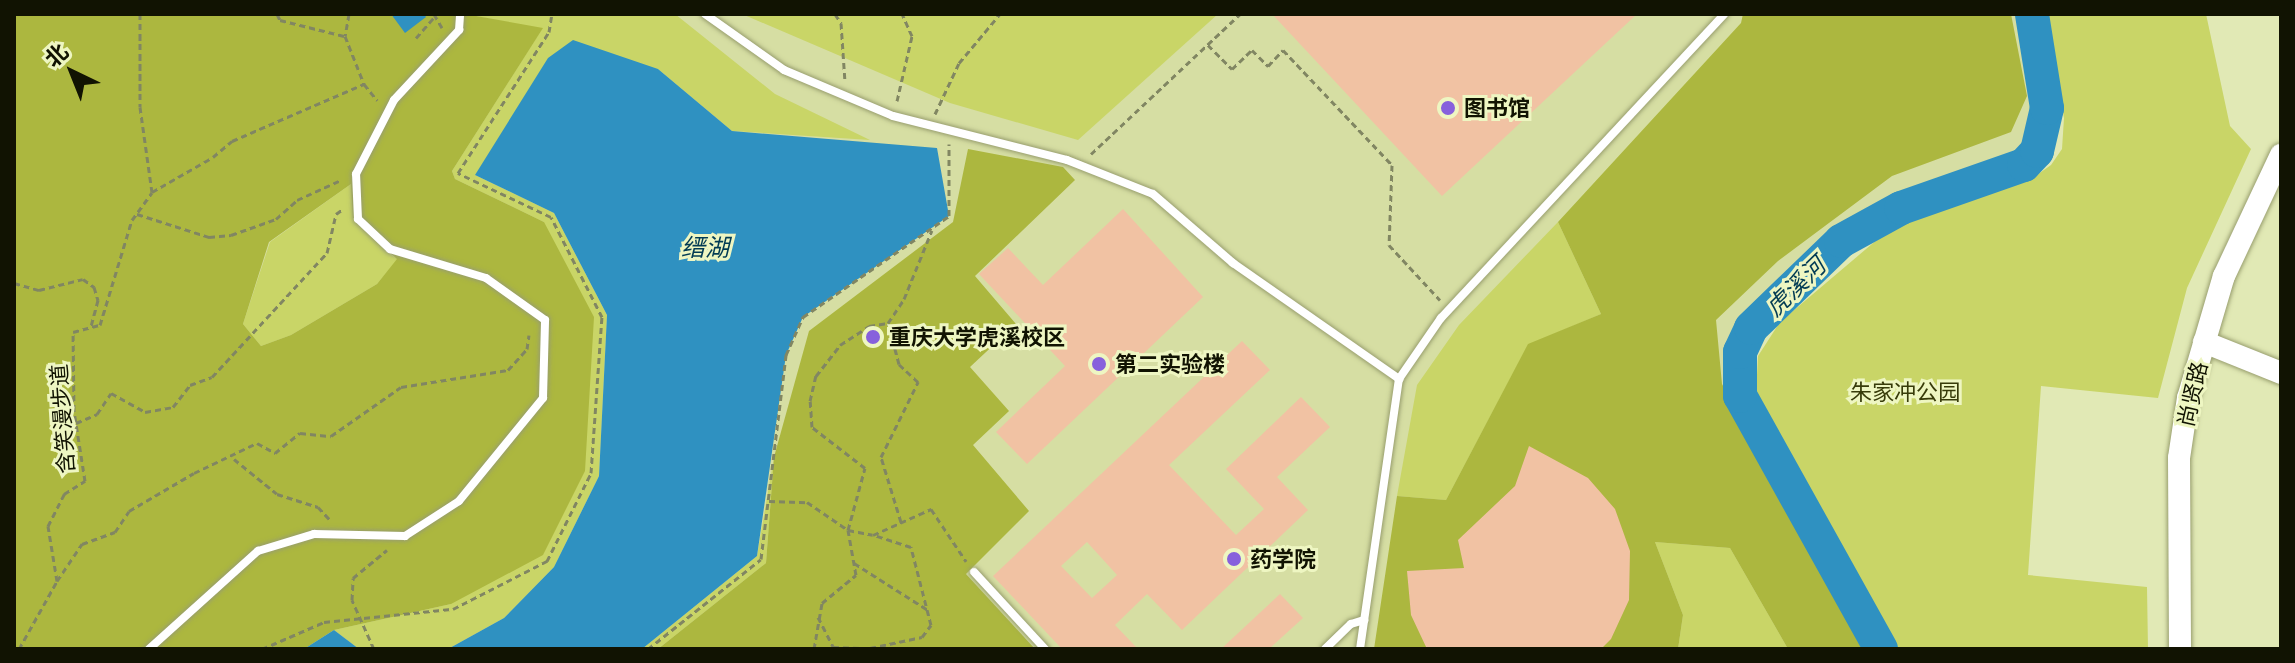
<!DOCTYPE html>
<meta charset="utf-8">
<style>
body{margin:0}
#map{position:relative;width:2295px;height:663px;overflow:hidden;background:#e1e9b5;font-family:Barlow,"Noto Sans SC",sans-serif}
div>[style]{position:absolute}
.built>*{inset:0;background:#d6dea3}
.green>*{inset:0;background:#c9d567}
.forest>*{inset:0;background:#acb73f}
.water>*{inset:0;background:#2f91c1}
.river>*{height:34px;margin:-17px;padding:0 17px;transform-origin:17px;border-radius:17px;background:#2f91c1}
.building>*{inset:0;background:#f1c2a3}
.path>*{height:3px;margin-top:-1.5px;transform-origin:0;background:repeating-linear-gradient(90deg,#818662 0 6px,transparent 0 10px)}
.roads{filter:drop-shadow(0 0 2px #989e6e) drop-shadow(0 0 2px #989e6e)}
.lane>*{height:8px;margin:-4px;padding:0 4px;transform-origin:4px;border-radius:4px;background:#fff}
.secondary>*{height:22px;margin:-11px;padding:0 11px;transform-origin:11px;border-radius:11px;background:#fff}
.dots>*{width:22px;height:22px;translate:-50% -50%;box-sizing:border-box;border:4px solid #eef6c2;border-radius:50%}
span{translate:-50% -50%;white-space:nowrap;text-align:center;line-height:1.15;-webkit-text-stroke:6px #eef6c2;paint-order:stroke}
.poi-label{font-size:22px;color:#111302;font-weight:700}
.left{translate:0 -50%;text-align:left}
.park-label{font-size:22px;color:#373b09}
.street-label{font-size:22px;color:#111302}
.water-label{font-size:24px;color:#023b54;font-style:italic}
.frame{position:absolute;inset:0;border:16px solid #111302;pointer-events:none}
.north{position:absolute;left:32px;top:32px;width:80px;height:80px;-webkit-text-stroke:6px #eef6c2;paint-order:stroke;rotate:317deg;font-size:22px;font-weight:700;line-height:32px;text-align:center;color:#111302}
.north::after{content:'';display:block;margin:auto;width:28px;height:36px;background:#111302;clip-path:polygon(50% 0,100% 100%,50% 72%,0 100%)}
</style>
<div id="map">
<div class="built">
<i style="clip-path:polygon(14px 14px,2021px 14px,2036px 125px,2025px 148px,2015px 154px,1881px 202px,1833px 232px,1749px 310px,1729px 343px,1729px 381px,1868px 649px,14px 649px)"></i>
</div>
<div class="green">
<i style="clip-path:polygon(465px 14px,675px 14px,775px 94px,870px 140px,732px 131px,658px 69px,475px 175px,554px 213px,607px 315px,599px 476px,554px 567px,504px 618px,448px 649px,359px 649px,334px 630px,451px 604px,544px 222px,455px 179px,452px 171px,542px 29px)"></i>
<i style="clip-path:polygon(742px 14px,1218px 14px,1078px 140px,950px 103px)"></i>
<i style="clip-path:polygon(2046px 14px,2206px 14px,2230px 126px,2251px 149px,2187px 288px,2158px 398px,2041px 386px,2028px 575px,2147px 587px,2148px 649px,1891px 649px,1766px 423px,1756px 394px,1758px 356px,1780px 322px,1892px 227px,2030px 180px,2051px 165px,2062px 149px,2064px 118px)"></i>
<i style="clip-path:polygon(351px 184px,386px 252px,398px 259px,377px 284px,291px 335px,261px 346px,243px 324px,270px 242px)"></i>
<i style="clip-path:polygon(1558px 222px,1601px 314px,1528px 345px,1446px 500px,1397px 496px,1417px 385px,1459px 325px)"></i>
<i style="clip-path:polygon(774px 457px,766px 563px,658px 649px,642px 649px,757px 556px)"></i>
<i style="clip-path:polygon(1655px 542px,1730px 548px,1788px 649px,1678px 649px,1683px 615px)"></i>
</div>
<div class="forest">
<i style="clip-path:polygon(evenodd,14px 14px,465px 14px,543px 28px,452px 171px,455px 179px,544px 222px,594px 317px,585px 471px,543px 555px,451px 604px,334px 630px,304px 649px,14px 649px,14px 14px,351px 184px,353px 219px,397px 259px,377px 284px,291px 335px,261px 346px,243px 324px,269px 242px,351px 184px)"></i>
<i style="clip-path:polygon(1743px 14px,2011px 14px,2027px 96px,2011px 132px,1892px 176px,1778px 261px,1716px 320px,1722px 384px,1862px 649px,1788px 649px,1730px 548px,1655px 542px,1683px 615px,1678px 649px,1374px 649px,1397px 496px,1446px 500px,1528px 344px,1601px 314px,1558px 222px,1741px 23px)"></i>
<i style="clip-path:polygon(968px 149px,1063px 167px,1075px 180px,975px 276px,1016px 324px,970px 367px,1009px 411px,973px 445px,1029px 511px,966px 574px,1035px 649px,658px 649px,766px 563px,774px 457px,809px 331px,953px 222px)"></i>
</div>
<div class="water">
<i style="clip-path:polygon(391px 14px,424px 14px,426px 17px,405px 33px)"></i>
<i style="clip-path:polygon(573px 40px,658px 69px,732px 131px,937px 148px,949px 216px,803px 317px,786px 355px,757px 556px,642px 649px,448px 649px,504px 618px,554px 567px,599px 476px,607px 315px,554px 213px,475px 175px,548px 58px)"></i>
<i style="clip-path:polygon(334px 630px,359px 649px,304px 649px)"></i>
</div>
<div class="river">
<i style="left:1881px;top:649px;width:290px;rotate:-119.1deg"></i>
<i style="left:1740px;top:396px;width:44px;rotate:-90deg"></i>
<i style="left:1740px;top:352px;width:26px;rotate:-65deg"></i>
<i style="left:1751px;top:328px;width:125px;rotate:-44deg"></i>
<i style="left:1841px;top:241px;width:68px;rotate:-28.8deg"></i>
<i style="left:1901px;top:208px;width:130px;rotate:-19.3deg"></i>
<i style="left:2024px;top:165px;width:19px;rotate:-47deg"></i>
<i style="left:2037px;top:151px;width:44px;rotate:-76.9deg"></i>
<i style="left:2047px;top:108px;width:95px;rotate:-99.1deg"></i>
</div>
<div class="building">
<i style="clip-path:polygon(1272px 14px,1637px 14px,1442px 196px)"></i>
<i style="clip-path:polygon(1123px 209px,1203px 297px,1027px 464px,996px 432px,1065px 366px,979px 274px,1008px 248px,1043px 285px)"></i>
<i style="clip-path:polygon(evenodd,1242px 341px,1270px 370px,1169px 465px,1236px 535px,1264px 509px,1226px 469px,1301px 397px,1330px 427px,1277px 477px,1308px 510px,1182px 630px,1147px 594px,1115px 625px,1138px 649px,1062px 649px,993px 576px,1242px 341px,1087px 542px,1117px 575px,1092px 598px,1061px 566px,1087px 542px)"></i>
<i style="clip-path:polygon(1529px 446px,1588px 478px,1615px 509px,1630px 551px,1629px 600px,1611px 639px,1601px 649px,1427px 649px,1411px 615px,1407px 571px,1464px 568px,1458px 540px,1515px 486px)"></i>
<i style="clip-path:polygon(1280px 594px,1303px 618px,1269px 649px,1221px 649px)"></i>
</div>
<div class="path">
<i style="left:140px;top:14px;width:93px;rotate:90deg"></i>
<i style="left:140px;top:107px;width:86px;rotate:82deg"></i>
<i style="left:277px;top:14px;width:7px;rotate:63deg"></i>
<i style="left:280px;top:20px;width:66px;rotate:14deg"></i>
<i style="left:349px;top:14px;width:22px;rotate:100deg"></i>
<i style="left:345px;top:36px;width:52px;rotate:68.4deg"></i>
<i style="left:364px;top:84px;width:21px;rotate:51deg"></i>
<i style="left:434px;top:14px;width:16px;rotate:60deg"></i>
<i style="left:835px;top:14px;width:11px;rotate:56deg"></i>
<i style="left:841px;top:23px;width:58px;rotate:86.1deg"></i>
<i style="left:416px;top:38px;width:29px;rotate:-49deg"></i>
<i style="left:1208px;top:45px;width:34px;rotate:45deg"></i>
<i style="left:1232px;top:69px;width:28px;rotate:-44deg"></i>
<i style="left:1252px;top:50px;width:23px;rotate:45deg"></i>
<i style="left:1268px;top:66px;width:22px;rotate:-47deg"></i>
<i style="left:1283px;top:50px;width:158px;rotate:46.5deg"></i>
<i style="left:1392px;top:165px;width:80px;rotate:92.1deg"></i>
<i style="left:1389px;top:245px;width:75px;rotate:47.2deg"></i>
<i style="left:897px;top:101px;width:67px;rotate:-77deg"></i>
<i style="left:912px;top:36px;width:24px;rotate:-114deg"></i>
<i style="left:935px;top:114px;width:56px;rotate:-64.8deg"></i>
<i style="left:959px;top:63px;width:64px;rotate:-50.1deg"></i>
<i style="left:1091px;top:154px;width:204px;rotate:-43.2deg"></i>
<i style="left:137px;top:214px;width:76px;rotate:17.7deg"></i>
<i style="left:209px;top:237px;width:22px;rotate:-5deg"></i>
<i style="left:231px;top:235px;width:48px;rotate:-19.6deg"></i>
<i style="left:276px;top:219px;width:28px;rotate:-42deg"></i>
<i style="left:297px;top:200px;width:48px;rotate:-24.4deg"></i>
<i style="left:14px;top:283px;width:26px;rotate:16deg"></i>
<i style="left:39px;top:290px;width:45px;rotate:-14deg"></i>
<i style="left:83px;top:279px;width:14px;rotate:36deg"></i>
<i style="left:94px;top:287px;width:14px;rotate:73deg"></i>
<i style="left:98px;top:300px;width:28px;rotate:105deg"></i>
<i style="left:76px;top:423px;width:23px;rotate:-23deg"></i>
<i style="left:97px;top:414px;width:25px;rotate:-56deg"></i>
<i style="left:111px;top:393px;width:39px;rotate:29deg"></i>
<i style="left:145px;top:412px;width:28px;rotate:-10deg"></i>
<i style="left:173px;top:407px;width:28px;rotate:-52deg"></i>
<i style="left:190px;top:385px;width:23px;rotate:-20deg"></i>
<i style="left:212px;top:377px;width:169px;rotate:-47.2deg"></i>
<i style="left:327px;top:253px;width:40px;rotate:-77deg"></i>
<i style="left:336px;top:214px;width:9px;rotate:-36deg"></i>
<i style="left:234px;top:459px;width:55px;rotate:39.1deg"></i>
<i style="left:277px;top:494px;width:43px;rotate:17.6deg"></i>
<i style="left:318px;top:507px;width:19px;rotate:47deg"></i>
<i style="left:769px;top:501px;width:38px;rotate:2deg"></i>
<i style="left:807px;top:502px;width:50px;rotate:34.3deg"></i>
<i style="left:848px;top:530px;width:25px;rotate:11deg"></i>
<i style="left:873px;top:535px;width:64px;rotate:-24.1deg"></i>
<i style="left:931px;top:509px;width:63px;rotate:56.1deg"></i>
<i style="left:901px;top:522px;width:68px;rotate:-107.1deg"></i>
<i style="left:881px;top:457px;width:84px;rotate:-63.7deg"></i>
<i style="left:918px;top:382px;width:26px;rotate:-137deg"></i>
<i style="left:899px;top:364px;width:42px;rotate:-105deg"></i>
<i style="left:888px;top:323px;width:29px;rotate:-56deg"></i>
<i style="left:904px;top:299px;width:74px;rotate:-67.9deg"></i>
<i style="left:854px;top:563px;width:88px;rotate:32.4deg"></i>
<i style="left:57px;top:581px;width:45px;rotate:-56deg"></i>
<i style="left:82px;top:544px;width:35px;rotate:-20deg"></i>
<i style="left:115px;top:532px;width:25px;rotate:-56deg"></i>
<i style="left:129px;top:511px;width:75px;rotate:-30.3deg"></i>
<i style="left:194px;top:473px;width:70px;rotate:-25.5deg"></i>
<i style="left:257px;top:443px;width:21px;rotate:29deg"></i>
<i style="left:275px;top:453px;width:32px;rotate:-39deg"></i>
<i style="left:300px;top:433px;width:31px;rotate:6deg"></i>
<i style="left:331px;top:436px;width:85px;rotate:-35deg"></i>
<i style="left:401px;top:387px;width:108px;rotate:-9deg"></i>
<i style="left:508px;top:370px;width:28px;rotate:-48deg"></i>
<i style="left:527px;top:349px;width:14px;rotate:-82deg"></i>
<i style="left:818px;top:617px;width:34px;rotate:63deg"></i>
<i style="left:833px;top:647px;width:37px;rotate:2deg"></i>
<i style="left:870px;top:648px;width:53px;rotate:-11.9deg"></i>
<i style="left:922px;top:637px;width:15px;rotate:-53deg"></i>
<i style="left:931px;top:625px;width:81px;rotate:-104.4deg"></i>
<i style="left:911px;top:547px;width:40px;rotate:-162deg"></i>
<i style="left:19px;top:649px;width:78px;rotate:-60.8deg"></i>
<i style="left:57px;top:581px;width:56px;rotate:-99.3deg"></i>
<i style="left:48px;top:526px;width:36px;rotate:-63deg"></i>
<i style="left:64px;top:494px;width:25px;rotate:-32deg"></i>
<i style="left:85px;top:481px;width:71px;rotate:-98.9deg"></i>
<i style="left:74px;top:411px;width:79px;rotate:-90.7deg"></i>
<i style="left:73px;top:332px;width:28px;rotate:-15deg"></i>
<i style="left:100px;top:325px;width:110px;rotate:-73.1deg"></i>
<i style="left:132px;top:220px;width:34px;rotate:-54deg"></i>
<i style="left:152px;top:192px;width:70px;rotate:-29.8deg"></i>
<i style="left:213px;top:157px;width:25px;rotate:-40deg"></i>
<i style="left:232px;top:141px;width:144px;rotate:-23.4deg"></i>
<i style="left:262px;top:649px;width:68px;rotate:-23.5deg"></i>
<i style="left:324px;top:622px;width:130px;rotate:-5.8deg"></i>
<i style="left:453px;top:609px;width:106px;rotate:-27.1deg"></i>
<i style="left:547px;top:561px;width:98px;rotate:-63.4deg"></i>
<i style="left:591px;top:473px;width:156px;rotate:-86deg"></i>
<i style="left:602px;top:317px;width:112px;rotate:-117deg"></i>
<i style="left:551px;top:217px;width:103px;rotate:-154.7deg"></i>
<i style="left:458px;top:173px;width:168px;rotate:-57.2deg"></i>
<i style="left:549px;top:32px;width:18px;rotate:-81deg"></i>
<i style="left:374px;top:649px;width:54px;rotate:-114.2deg"></i>
<i style="left:352px;top:600px;width:22px;rotate:-87deg"></i>
<i style="left:353px;top:578px;width:44px;rotate:-39.5deg"></i>
<i style="left:648px;top:649px;width:144px;rotate:-38.5deg"></i>
<i style="left:761px;top:559px;width:206px;rotate:-83deg"></i>
<i style="left:786px;top:355px;width:42px;rotate:-65.9deg"></i>
<i style="left:803px;top:317px;width:178px;rotate:-34.7deg"></i>
<i style="left:949px;top:216px;width:72px;rotate:-90deg"></i>
<i style="left:814px;top:649px;width:47px;rotate:-80.1deg"></i>
<i style="left:822px;top:603px;width:44px;rotate:-39.5deg"></i>
<i style="left:856px;top:575px;width:46px;rotate:-100.1deg"></i>
<i style="left:848px;top:530px;width:64px;rotate:-74.7deg"></i>
<i style="left:865px;top:468px;width:67px;rotate:-142.3deg"></i>
<i style="left:812px;top:427px;width:26px;rotate:-94deg"></i>
<i style="left:810px;top:401px;width:26px;rotate:-77deg"></i>
<i style="left:816px;top:376px;width:39px;rotate:-52deg"></i>
<i style="left:840px;top:345px;width:35px;rotate:-33deg"></i>
<i style="left:869px;top:326px;width:19px;rotate:-9deg"></i>
</div>
<div class="roads">
<div class="lane">
<i style="left:705px;top:14px;width:97px;rotate:35.3deg"></i>
<i style="left:784px;top:70px;width:118px;rotate:22.9deg"></i>
<i style="left:893px;top:116px;width:179px;rotate:14.2deg"></i>
<i style="left:1067px;top:160px;width:92px;rotate:21.6deg"></i>
<i style="left:1153px;top:194px;width:106px;rotate:40.8deg"></i>
<i style="left:1233px;top:263px;width:203px;rotate:34.9deg"></i>
<i style="left:974px;top:572px;width:105px;rotate:47.3deg"></i>
<i style="left:149px;top:649px;width:147px;rotate:-42deg"></i>
<i style="left:258px;top:551px;width:59px;rotate:-16.9deg"></i>
<i style="left:314px;top:534px;width:91px;rotate:1.3deg"></i>
<i style="left:405px;top:536px;width:64px;rotate:-32.9deg"></i>
<i style="left:459px;top:501px;width:133px;rotate:-50.8deg"></i>
<i style="left:543px;top:398px;width:78px;rotate:-88.5deg"></i>
<i style="left:545px;top:320px;width:72px;rotate:-144.6deg"></i>
<i style="left:486px;top:278px;width:100px;rotate:-163.2deg"></i>
<i style="left:390px;top:249px;width:44px;rotate:-136.8deg"></i>
<i style="left:358px;top:219px;width:45px;rotate:-92.5deg"></i>
<i style="left:356px;top:174px;width:83px;rotate:-62.8deg"></i>
<i style="left:394px;top:100px;width:96px;rotate:-47.1deg"></i>
<i style="left:459px;top:30px;width:16px;rotate:-86deg"></i>
<i style="left:1325px;top:649px;width:36px;rotate:-44deg"></i>
<i style="left:1351px;top:624px;width:14px;rotate:-17deg"></i>
<i style="left:1360px;top:649px;width:273px;rotate:-81.8deg"></i>
<i style="left:1399px;top:379px;width:74px;rotate:-55.5deg"></i>
<i style="left:1441px;top:318px;width:415px;rotate:-47deg"></i>
</div>
<div class="secondary">
<i style="left:2204px;top:342px;width:83px;rotate:21.9deg"></i>
<i style="left:2180px;top:649px;width:191px;rotate:-90.3deg"></i>
<i style="left:2179px;top:458px;width:61px;rotate:-81.5deg"></i>
<i style="left:2188px;top:398px;width:127px;rotate:-73.6deg"></i>
<i style="left:2224px;top:276px;width:134px;rotate:-64.8deg"></i>
</div>
</div>
<div class="dots">
<i style="left:1448px;top:108px;background:#8761dc"></i>
<i style="left:873px;top:337px;background:#8761dc"></i>
<i style="left:1099px;top:364px;background:#8761dc"></i>
<i style="left:1234px;top:559px;background:#8761dc"></i>
</div>
<div class="poi-label">
<span class="left" style="left:1464px;top:108px">图书馆</span>
<span class="left" style="left:889px;top:337px">重庆大学虎溪校区</span>
<span class="left" style="left:1115px;top:364px">第二实验楼</span>
<span class="left" style="left:1250px;top:559px">药学院</span>
</div>
<div class="park-label">
<span style="left:1905px;top:392px">朱家冲公园</span>
</div>
<div class="street-label">
<span style="left:2192px;top:394px;rotate:-77deg">尚贤路</span>
<span style="left:62px;top:419px;rotate:-94deg">含笑漫步道</span>
</div>
<div class="water-label">
<span style="left:705px;top:247px">缙湖</span>
<span style="left:1795px;top:286px;rotate:-44deg">虎溪河</span>
</div>
<div class="frame"></div>
<div class="north">北</div>
</div>
